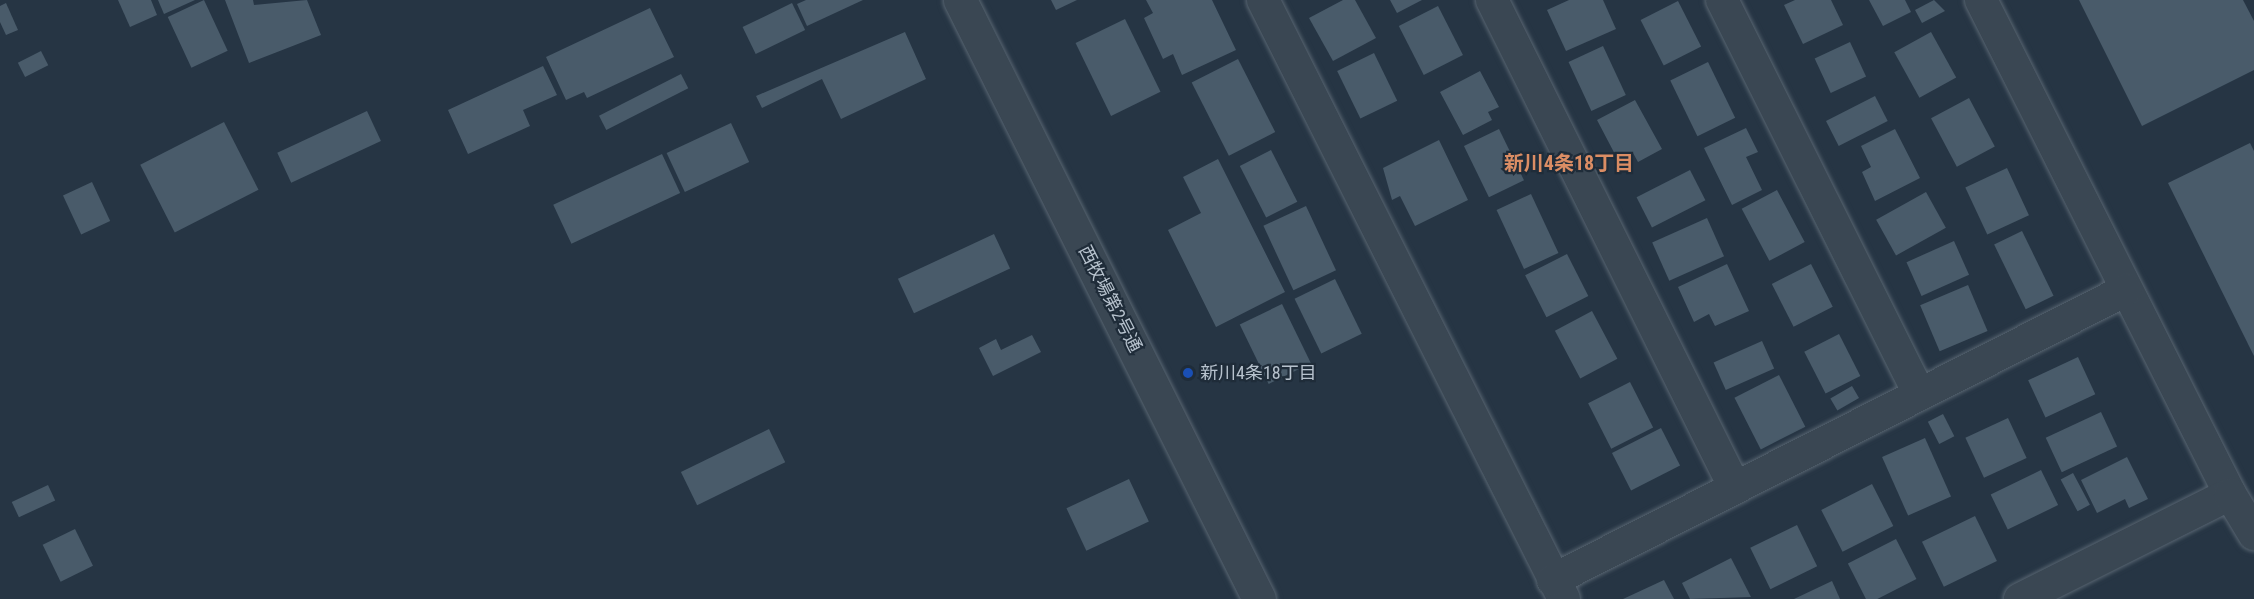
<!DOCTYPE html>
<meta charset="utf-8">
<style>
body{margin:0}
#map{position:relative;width:2254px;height:599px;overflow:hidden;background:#263544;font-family:"Roboto Condensed","Noto Sans JP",sans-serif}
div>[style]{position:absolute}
.building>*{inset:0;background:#495b6a;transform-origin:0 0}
.roads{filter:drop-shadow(0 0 2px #586571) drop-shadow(0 0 2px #586571)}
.minor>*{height:32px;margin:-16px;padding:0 16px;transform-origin:16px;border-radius:16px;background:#3a4753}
.tertiary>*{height:33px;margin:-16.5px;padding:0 16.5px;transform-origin:16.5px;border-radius:16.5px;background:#3a4753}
.dots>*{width:16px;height:16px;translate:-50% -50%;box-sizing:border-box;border:3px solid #1f2c39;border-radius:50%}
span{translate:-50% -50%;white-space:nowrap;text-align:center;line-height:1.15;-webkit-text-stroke:4.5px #1f2c39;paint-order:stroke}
.street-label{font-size:18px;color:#b7c2cd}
.poi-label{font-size:18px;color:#b7c2cd}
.left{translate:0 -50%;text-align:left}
.neighbourhood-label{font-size:20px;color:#db8d64;font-weight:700}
</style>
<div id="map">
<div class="building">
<i style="clip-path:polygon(118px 0,151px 0,157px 15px,130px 27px)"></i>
<i style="clip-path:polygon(158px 0,195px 0,164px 14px)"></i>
<i style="left:204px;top:0;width:56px;height:40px;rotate:65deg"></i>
<i style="clip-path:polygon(225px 0,253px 0,254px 5px,307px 0,321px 35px,249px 63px)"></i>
<i style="clip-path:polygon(806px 0,863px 0,807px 26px,797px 4px)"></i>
<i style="clip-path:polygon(1051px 0,1077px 0,1056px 10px)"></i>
<i style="clip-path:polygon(1146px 0,1212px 0,1236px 50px,1182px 75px,1173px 54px,1163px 59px,1144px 18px,1153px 13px)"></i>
<i style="clip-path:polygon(1343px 0,1355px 0,1376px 38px,1333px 61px,1309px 18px)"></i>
<i style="clip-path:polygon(1390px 0,1422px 0,1397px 13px)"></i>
<i style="clip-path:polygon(1569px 0,1603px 0,1616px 29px,1566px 51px,1547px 10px)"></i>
<i style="clip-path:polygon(1795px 0,1831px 0,1843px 25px,1803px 44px,1784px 5px)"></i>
<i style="clip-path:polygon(1869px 0,1905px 0,1911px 12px,1883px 26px)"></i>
<i style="clip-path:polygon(1934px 0,1945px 11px,1922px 23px,1915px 10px)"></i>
<i style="clip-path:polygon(2079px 0,2243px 0,2254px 21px,2254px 70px,2142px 126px)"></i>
<i style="left:1678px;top:1px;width:51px;height:42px;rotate:63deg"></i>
<i style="clip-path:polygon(6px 3px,18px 30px,6px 35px,0 22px,0 6px)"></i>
<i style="left:792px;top:3px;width:30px;height:55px;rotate:64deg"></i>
<i style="left:1438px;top:6px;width:55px;height:44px;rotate:63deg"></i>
<i style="clip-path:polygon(650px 8px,674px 57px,587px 98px,584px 92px,566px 100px,546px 57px)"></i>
<i style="left:1125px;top:19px;width:81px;height:55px;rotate:64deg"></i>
<i style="clip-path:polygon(905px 32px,926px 79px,841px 119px,822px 79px,762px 108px,756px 96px)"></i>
<i style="left:1931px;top:32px;width:52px;height:42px;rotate:61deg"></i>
<i style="left:1850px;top:42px;width:38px;height:39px;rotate:65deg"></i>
<i style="left:1603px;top:46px;width:54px;height:38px;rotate:65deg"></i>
<i style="left:41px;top:51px;width:16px;height:26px;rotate:63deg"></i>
<i style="left:1374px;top:53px;width:53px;height:41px;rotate:64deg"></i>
<i style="left:1238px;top:59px;width:82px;height:52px;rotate:63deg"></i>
<i style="left:1708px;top:62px;width:62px;height:42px;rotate:64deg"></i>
<i style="clip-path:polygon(543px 66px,557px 95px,523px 110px,530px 126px,468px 154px,448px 110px)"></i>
<i style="clip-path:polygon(1480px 71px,1499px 107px,1488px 112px,1492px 120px,1463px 135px,1440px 92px)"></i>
<i style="left:681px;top:74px;width:16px;height:92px;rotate:63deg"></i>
<i style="left:1875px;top:96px;width:28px;height:55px;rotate:63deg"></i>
<i style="left:1969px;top:98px;width:55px;height:43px;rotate:62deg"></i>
<i style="clip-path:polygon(1635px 100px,1662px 149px,1638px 162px,1633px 153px,1618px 160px,1597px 120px)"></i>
<i style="left:367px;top:111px;width:33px;height:99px;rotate:65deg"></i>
<i style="left:224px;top:122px;width:76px;height:94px;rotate:63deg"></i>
<i style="left:731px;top:123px;width:43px;height:71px;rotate:65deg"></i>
<i style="clip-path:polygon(1746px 128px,1758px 152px,1746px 157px,1762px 190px,1732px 205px,1704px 148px)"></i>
<i style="left:1499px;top:129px;width:57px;height:39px;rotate:64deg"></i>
<i style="clip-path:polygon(1895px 129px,1920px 178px,1875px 201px,1862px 172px,1871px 167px,1861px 146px)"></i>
<i style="clip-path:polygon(1439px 140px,1468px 200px,1415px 226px,1400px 196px,1392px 200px,1383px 168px)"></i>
<i style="clip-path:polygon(2250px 143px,2254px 151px,2254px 356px,2168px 183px)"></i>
<i style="left:1271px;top:150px;width:58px;height:35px;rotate:63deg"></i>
<i style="left:662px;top:154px;width:43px;height:120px;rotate:65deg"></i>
<i style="clip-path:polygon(1218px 159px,1285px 292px,1216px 327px,1168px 230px,1201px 213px,1183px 177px)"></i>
<i style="left:2007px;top:168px;width:52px;height:46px;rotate:65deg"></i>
<i style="left:1690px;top:170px;width:34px;height:60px;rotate:63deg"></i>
<i style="left:92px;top:182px;width:43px;height:32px;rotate:65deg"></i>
<i style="left:1777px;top:190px;width:59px;height:40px;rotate:62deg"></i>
<i style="left:1926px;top:192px;width:41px;height:57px;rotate:61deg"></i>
<i style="left:1531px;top:194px;width:65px;height:38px;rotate:65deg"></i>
<i style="left:1306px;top:206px;width:71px;height:47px;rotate:65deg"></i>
<i style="left:1707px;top:218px;width:42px;height:60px;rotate:66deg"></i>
<i style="left:2022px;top:231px;width:72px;height:31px;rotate:64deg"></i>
<i style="left:994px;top:234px;width:38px;height:106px;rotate:65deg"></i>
<i style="left:1954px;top:241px;width:37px;height:52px;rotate:66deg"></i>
<i style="left:1567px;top:254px;width:47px;height:47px;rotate:63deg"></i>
<i style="clip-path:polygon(1727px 264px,1749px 311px,1715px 326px,1709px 314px,1694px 322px,1678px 287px)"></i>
<i style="left:1811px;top:264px;width:48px;height:44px;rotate:63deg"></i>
<i style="left:1335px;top:279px;width:61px;height:45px;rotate:64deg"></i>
<i style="left:1968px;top:285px;width:50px;height:52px;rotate:67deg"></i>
<i style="left:1282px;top:304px;width:66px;height:47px;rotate:64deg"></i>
<i style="left:1592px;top:311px;width:54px;height:42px;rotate:62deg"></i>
<i style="left:1839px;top:334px;width:47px;height:39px;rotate:63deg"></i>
<i style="clip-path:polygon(1032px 335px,1041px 352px,993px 376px,979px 348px,996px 339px,1001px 350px)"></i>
<i style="left:1762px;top:341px;width:30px;height:53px;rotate:66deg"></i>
<i style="left:2078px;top:357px;width:41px;height:55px;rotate:65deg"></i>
<i style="left:1779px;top:375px;width:58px;height:50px;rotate:63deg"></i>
<i style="left:1630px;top:382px;width:51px;height:47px;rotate:63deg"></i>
<i style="left:1852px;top:386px;width:14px;height:25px;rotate:60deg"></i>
<i style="left:2101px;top:412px;width:38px;height:61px;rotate:65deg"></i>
<i style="left:1943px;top:414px;width:25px;height:17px;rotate:63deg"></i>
<i style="left:2008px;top:418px;width:44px;height:47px;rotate:65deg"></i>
<i style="left:1661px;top:428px;width:42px;height:55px;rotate:63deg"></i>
<i style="left:769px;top:429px;width:37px;height:98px;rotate:64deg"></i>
<i style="left:1925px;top:438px;width:64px;height:47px;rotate:66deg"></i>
<i style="clip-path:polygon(2127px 457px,2148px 499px,2129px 508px,2125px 499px,2097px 513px,2081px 480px)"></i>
<i style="left:2041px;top:470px;width:39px;height:56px;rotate:64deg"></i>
<i style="left:2073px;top:473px;width:36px;height:14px;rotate:62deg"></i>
<i style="left:1129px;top:479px;width:47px;height:69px;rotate:65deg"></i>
<i style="left:1872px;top:484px;width:47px;height:57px;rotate:63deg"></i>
<i style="left:48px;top:485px;width:17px;height:40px;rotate:65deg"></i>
<i style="left:1975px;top:516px;width:50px;height:59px;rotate:64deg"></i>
<i style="left:1797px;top:525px;width:46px;height:52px;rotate:64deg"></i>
<i style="left:75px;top:529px;width:41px;height:36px;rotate:64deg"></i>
<i style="left:1896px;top:539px;width:45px;height:54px;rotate:63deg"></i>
<i style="clip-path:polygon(1731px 558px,1751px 597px,1690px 599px,1682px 583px)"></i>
<i style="clip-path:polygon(1664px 580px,1674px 599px,1623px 599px)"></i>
<i style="clip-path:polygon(1832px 581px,1840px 599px,1794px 599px)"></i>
</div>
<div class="roads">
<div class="minor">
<i style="left:1263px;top:0;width:670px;rotate:63.32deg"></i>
<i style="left:1492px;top:0;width:545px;rotate:63.53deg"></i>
<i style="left:1722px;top:0;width:441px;rotate:63.4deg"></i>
<i style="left:1981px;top:0;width:553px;rotate:63.25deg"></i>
<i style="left:2230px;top:494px;width:235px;rotate:153.4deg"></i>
<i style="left:2230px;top:494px;width:47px;rotate:59deg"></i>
<i style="left:1553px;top:580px;width:642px;rotate:-26.84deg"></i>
</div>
<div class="tertiary">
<i style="left:960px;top:0;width:669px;rotate:63.47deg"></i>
</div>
</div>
<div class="dots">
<i style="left:1188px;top:373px;background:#1a4fb4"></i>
</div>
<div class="street-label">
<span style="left:1110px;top:299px;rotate:63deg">西牧場第2号通</span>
</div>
<div class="poi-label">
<span class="left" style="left:1200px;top:373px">新川4条18丁目</span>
</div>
<div class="neighbourhood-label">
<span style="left:1569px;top:163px">新川4条18丁目</span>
</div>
</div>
